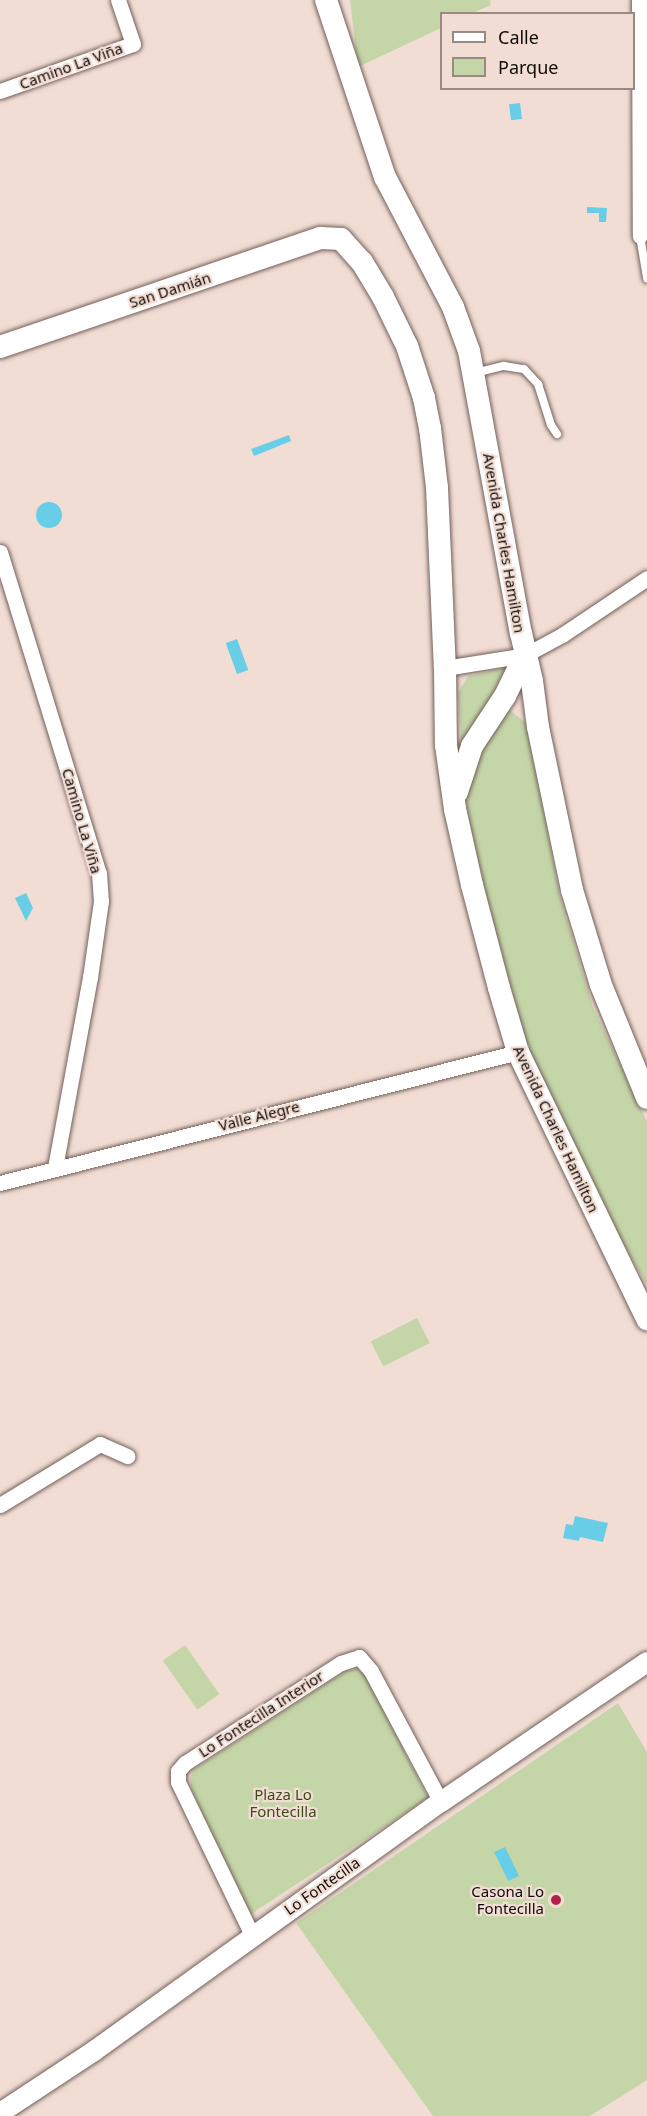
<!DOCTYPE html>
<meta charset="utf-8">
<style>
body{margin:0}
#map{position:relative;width:647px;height:2116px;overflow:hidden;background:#f2ddd5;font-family:"Noto Sans",sans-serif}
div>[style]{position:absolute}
.green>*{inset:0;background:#c4d6a7;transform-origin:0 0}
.water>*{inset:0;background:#68cee7;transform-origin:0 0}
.round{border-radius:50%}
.roads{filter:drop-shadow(0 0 2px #726059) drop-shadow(0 0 2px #726059)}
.service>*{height:8px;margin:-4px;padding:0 4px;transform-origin:4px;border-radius:4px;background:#fff}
.minor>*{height:15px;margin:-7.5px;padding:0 7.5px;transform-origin:7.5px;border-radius:7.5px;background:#fff}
.tertiary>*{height:20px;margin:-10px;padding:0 10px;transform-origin:10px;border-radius:10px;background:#fff}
.secondary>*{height:22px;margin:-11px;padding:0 11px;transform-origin:11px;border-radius:11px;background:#fff}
.dots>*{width:16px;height:16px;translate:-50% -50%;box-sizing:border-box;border:3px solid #f2ddd5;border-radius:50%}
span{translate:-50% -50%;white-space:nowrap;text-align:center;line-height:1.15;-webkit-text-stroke:4.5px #f2ddd5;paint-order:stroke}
.street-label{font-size:15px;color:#100a07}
.park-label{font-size:15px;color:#3c4c17}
.poi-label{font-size:15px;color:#100a07}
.right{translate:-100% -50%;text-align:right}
.legend{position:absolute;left:440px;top:12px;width:195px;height:78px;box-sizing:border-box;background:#f2ddd5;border:2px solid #988983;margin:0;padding:8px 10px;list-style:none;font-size:18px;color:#100a07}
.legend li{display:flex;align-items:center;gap:12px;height:30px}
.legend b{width:30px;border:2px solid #988983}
</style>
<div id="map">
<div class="green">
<i style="clip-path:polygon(350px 0,490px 0,491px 5px,473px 13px,442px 14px,441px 28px,358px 67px)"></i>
<i style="clip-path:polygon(504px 668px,509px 670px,495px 698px,527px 724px,560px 897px,593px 1007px,647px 1121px,647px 1285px,552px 1117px,529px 1052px,482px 882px,465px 796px,458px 693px,468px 676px)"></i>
<i style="left:417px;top:1318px;width:28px;height:52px;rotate:63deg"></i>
<i style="left:185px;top:1645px;width:60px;height:27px;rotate:55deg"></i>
<i style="clip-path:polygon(357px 1669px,365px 1675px,428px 1798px,251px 1914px,192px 1791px,190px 1780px,193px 1770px,346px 1671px)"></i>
<i style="clip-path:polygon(618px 1703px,647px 1752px,647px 2080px,590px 2116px,433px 2116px,296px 1923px)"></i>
</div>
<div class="water">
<i style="left:520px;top:103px;width:16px;height:11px;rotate:83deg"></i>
<i style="clip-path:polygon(587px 207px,607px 208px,606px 222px,599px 222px,599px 213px,587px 213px)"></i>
<i style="clip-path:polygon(289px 435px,291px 441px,254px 456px,251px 449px)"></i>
<i class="round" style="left:36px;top:502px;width:26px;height:26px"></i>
<i style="left:237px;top:639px;width:33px;height:12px;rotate:70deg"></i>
<i style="clip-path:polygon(26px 893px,33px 908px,26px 921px,15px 898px)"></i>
<i style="clip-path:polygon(575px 1516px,608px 1523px,603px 1542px,580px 1537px,579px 1541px,563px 1538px,566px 1524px,573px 1525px)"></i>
<i style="left:505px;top:1847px;width:32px;height:12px;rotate:64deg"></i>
</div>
<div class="roads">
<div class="service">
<i style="left:640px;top:236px;width:43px;rotate:80.5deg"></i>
<i style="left:475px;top:373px;width:30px;rotate:-14deg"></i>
<i style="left:504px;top:366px;width:20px;rotate:9deg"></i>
<i style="left:524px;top:369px;width:21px;rotate:47deg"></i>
<i style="left:538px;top:384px;width:43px;rotate:72.4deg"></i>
<i style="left:551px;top:425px;width:11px;rotate:56deg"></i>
</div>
<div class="minor">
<i style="left:639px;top:0;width:236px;rotate:89.8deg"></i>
<i style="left:0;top:91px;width:141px;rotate:-19.5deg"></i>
<i style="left:133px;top:44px;width:46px;rotate:-108.8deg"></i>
<i style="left:0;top:552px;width:336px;rotate:72.9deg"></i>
<i style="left:99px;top:873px;width:28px;rotate:86deg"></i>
<i style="left:101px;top:901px;width:77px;rotate:98.2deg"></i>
<i style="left:90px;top:977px;width:193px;rotate:100.4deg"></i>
<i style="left:445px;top:668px;width:81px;rotate:-9.2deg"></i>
<i style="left:525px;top:655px;width:42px;rotate:-28.4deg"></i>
<i style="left:562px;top:635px;width:102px;rotate:-33.8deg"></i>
<i style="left:0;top:1183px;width:534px;rotate:-14.19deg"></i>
<i style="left:0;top:1505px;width:117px;rotate:-31.4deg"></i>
<i style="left:100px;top:1444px;width:30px;rotate:24deg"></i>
<i style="left:252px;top:1935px;width:170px;rotate:-115.8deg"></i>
<i style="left:178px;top:1782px;width:11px;rotate:-90deg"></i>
<i style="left:178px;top:1771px;width:11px;rotate:-49deg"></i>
<i style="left:185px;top:1763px;width:185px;rotate:-32.7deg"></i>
<i style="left:341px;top:1663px;width:19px;rotate:-18deg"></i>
<i style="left:359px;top:1657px;width:18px;rotate:49deg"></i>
<i style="left:371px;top:1671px;width:149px;rotate:61.9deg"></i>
</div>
<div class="tertiary">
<i style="left:0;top:2113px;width:113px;rotate:-33.4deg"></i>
<i style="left:94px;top:2051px;width:427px;rotate:-35.7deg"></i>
<i style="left:441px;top:1802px;width:249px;rotate:-34.2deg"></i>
</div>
<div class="secondary">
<i style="left:326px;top:0;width:187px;rotate:71.6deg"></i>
<i style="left:385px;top:177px;width:147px;rotate:62.4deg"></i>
<i style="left:453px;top:307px;width:47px;rotate:70deg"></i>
<i style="left:469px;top:351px;width:287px;rotate:79.6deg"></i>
<i style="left:521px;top:633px;width:49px;rotate:77.1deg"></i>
<i style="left:532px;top:681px;width:46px;rotate:82.6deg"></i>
<i style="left:538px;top:727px;width:167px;rotate:78.2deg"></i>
<i style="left:572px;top:890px;width:99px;rotate:73deg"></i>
<i style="left:601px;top:985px;width:122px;rotate:67.8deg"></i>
<i style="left:0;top:347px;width:339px;rotate:-18.8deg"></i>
<i style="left:321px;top:238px;width:20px;rotate:3deg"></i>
<i style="left:341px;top:239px;width:31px;rotate:48deg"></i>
<i style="left:362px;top:262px;width:41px;rotate:59deg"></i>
<i style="left:383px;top:297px;width:55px;rotate:63.9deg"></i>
<i style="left:407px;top:346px;width:55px;rotate:71.9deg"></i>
<i style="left:424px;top:398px;width:31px;rotate:79deg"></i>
<i style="left:430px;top:428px;width:60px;rotate:83.3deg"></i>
<i style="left:437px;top:488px;width:180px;rotate:87.5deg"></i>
<i style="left:445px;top:668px;width:77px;rotate:89.3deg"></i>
<i style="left:446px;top:745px;width:65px;rotate:82deg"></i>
<i style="left:455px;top:809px;width:78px;rotate:77.4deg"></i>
<i style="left:472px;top:885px;width:106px;rotate:75.3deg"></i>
<i style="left:499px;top:988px;width:67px;rotate:73.5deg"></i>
<i style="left:518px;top:1052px;width:297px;rotate:64.2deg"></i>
<i style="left:457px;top:792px;width:48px;rotate:-71.9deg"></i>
<i style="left:472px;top:746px;width:60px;rotate:-56.6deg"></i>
<i style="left:505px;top:696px;width:46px;rotate:-64deg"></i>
</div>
</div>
<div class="dots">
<i style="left:556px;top:1900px;background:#b11f4a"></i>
</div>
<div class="street-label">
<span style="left:71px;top:66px;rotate:-20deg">Camino La Viña</span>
<span style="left:170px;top:290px;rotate:-18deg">San Damián</span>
<span style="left:504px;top:543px;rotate:80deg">Avenida Charles Hamilton</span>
<span style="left:82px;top:821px;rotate:74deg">Camino La Viña</span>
<span style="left:259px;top:1116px;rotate:-14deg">Valle Alegre</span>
<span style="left:556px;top:1129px;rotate:65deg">Avenida Charles Hamilton</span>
<span style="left:261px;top:1714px;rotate:-33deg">Lo Fontecilla Interior</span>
<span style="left:322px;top:1886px;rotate:-35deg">Lo Fontecilla</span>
</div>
<div class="park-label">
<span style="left:283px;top:1803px">Plaza Lo<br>Fontecilla</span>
</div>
<div class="poi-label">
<span class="right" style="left:544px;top:1900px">Casona Lo<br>Fontecilla</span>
</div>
<ul class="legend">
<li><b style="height:8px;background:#fff"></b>Calle</li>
<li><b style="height:16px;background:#c4d6a7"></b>Parque</li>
</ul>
</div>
